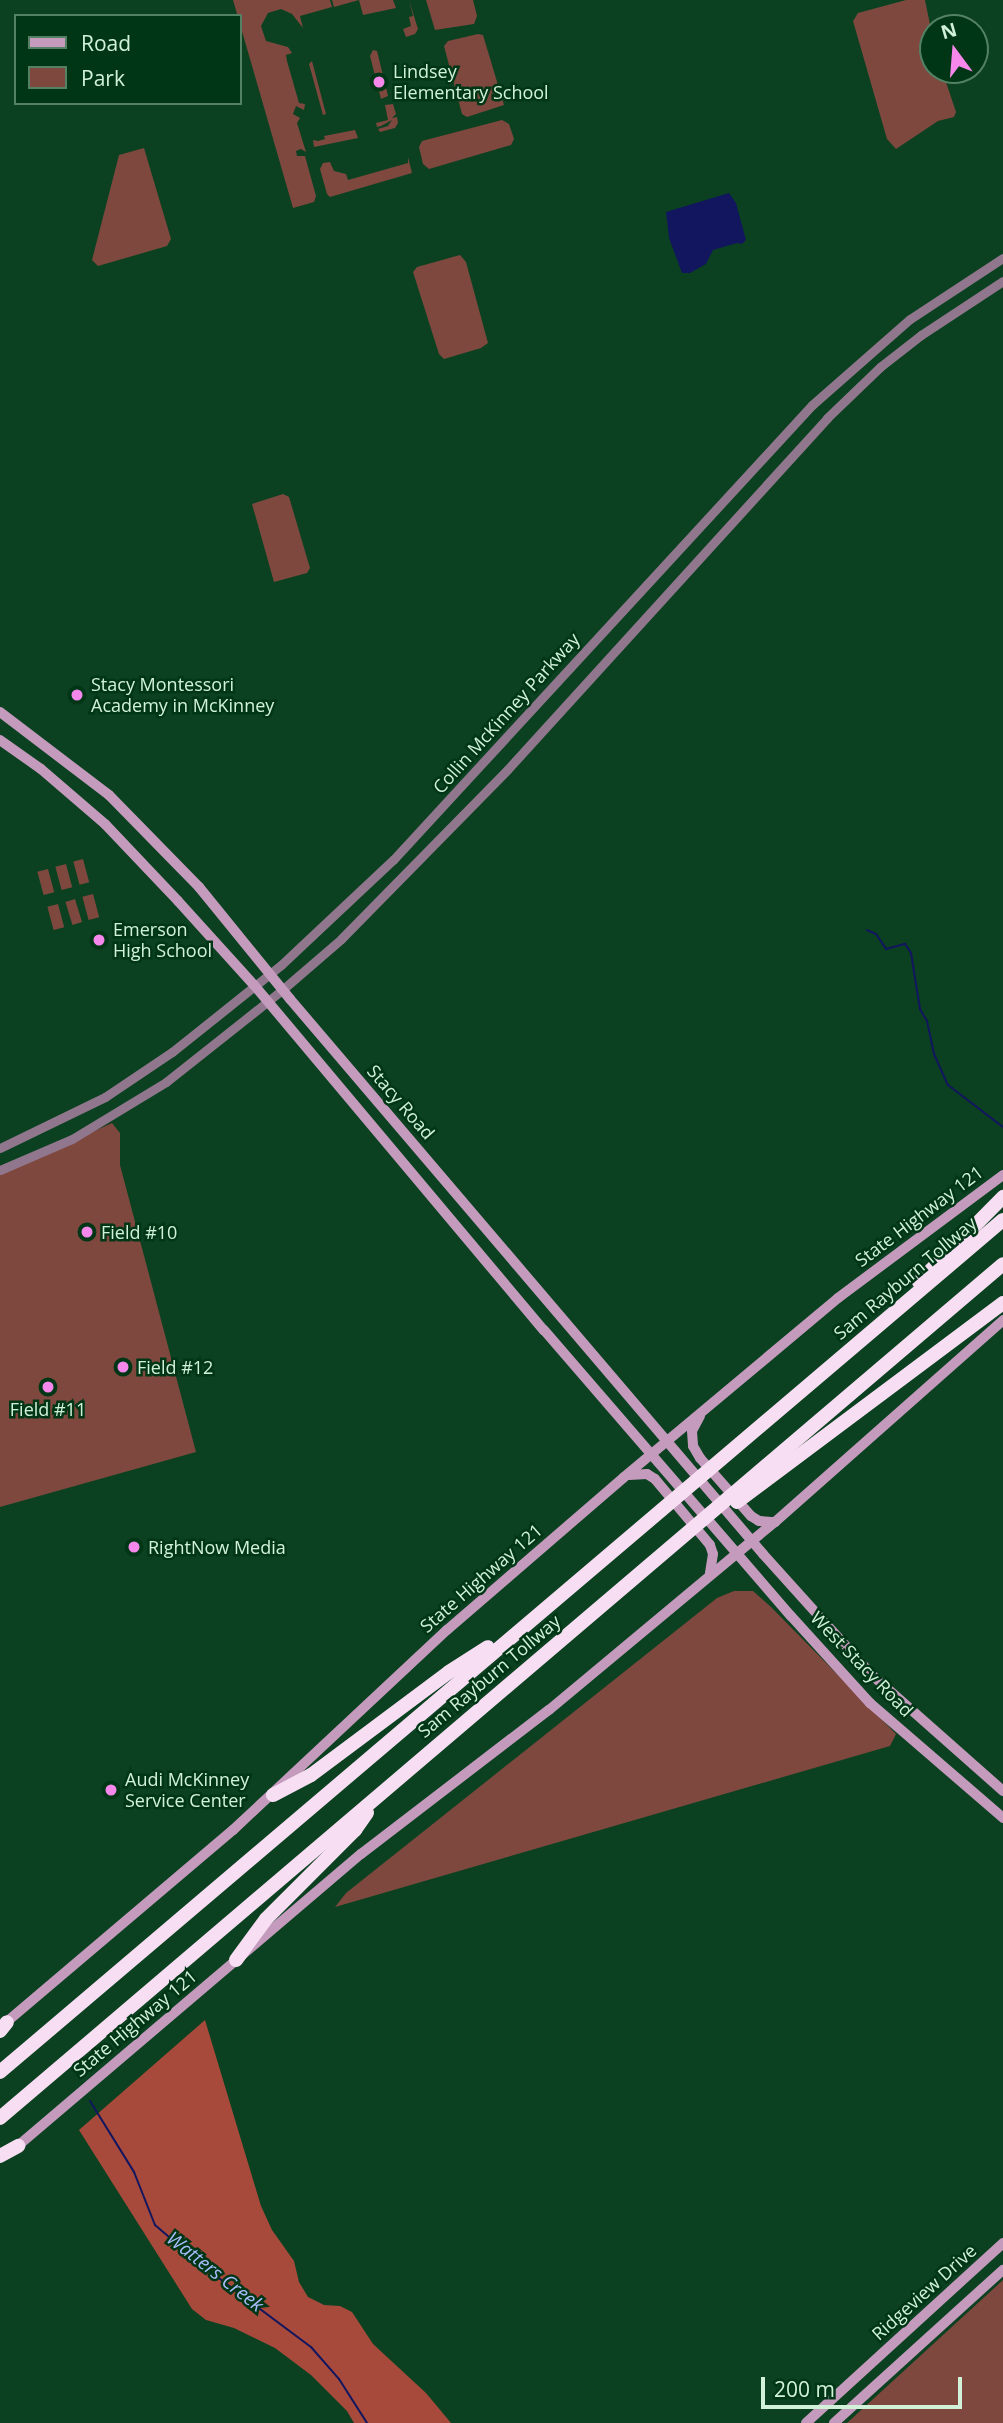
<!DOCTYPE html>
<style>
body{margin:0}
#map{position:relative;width:1003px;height:2423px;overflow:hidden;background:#0b4120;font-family:"Open Sans",sans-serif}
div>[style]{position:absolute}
.green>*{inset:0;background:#7e483e;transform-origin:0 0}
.forest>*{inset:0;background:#a74a3b}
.water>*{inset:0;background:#12165f}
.stream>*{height:2px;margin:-1px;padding:0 1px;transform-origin:1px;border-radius:1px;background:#12165f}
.tertiary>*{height:9px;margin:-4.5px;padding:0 4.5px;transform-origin:4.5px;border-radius:4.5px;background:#91778d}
.secondary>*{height:10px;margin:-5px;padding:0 5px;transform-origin:5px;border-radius:5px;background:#c49bbd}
.motorway>*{height:14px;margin:-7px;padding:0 7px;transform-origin:7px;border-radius:7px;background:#f8def3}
.dots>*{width:19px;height:19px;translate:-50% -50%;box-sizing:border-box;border:4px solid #003616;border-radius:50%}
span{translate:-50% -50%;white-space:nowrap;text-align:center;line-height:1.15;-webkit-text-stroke:5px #003616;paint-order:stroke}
.poi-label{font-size:18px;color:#d1f2d8}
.left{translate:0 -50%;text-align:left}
.street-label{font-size:18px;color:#d1f2d8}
.water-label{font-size:19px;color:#a9bcfc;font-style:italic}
.legend{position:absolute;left:14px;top:14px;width:228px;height:91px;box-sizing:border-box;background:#003616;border:2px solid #548164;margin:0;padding:9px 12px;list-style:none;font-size:21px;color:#d1f2d8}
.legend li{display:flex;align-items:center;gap:14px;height:35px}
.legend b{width:35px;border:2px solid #548164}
.north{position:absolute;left:919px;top:14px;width:70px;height:70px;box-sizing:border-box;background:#003616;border:2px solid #548164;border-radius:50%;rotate:344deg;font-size:19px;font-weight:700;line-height:28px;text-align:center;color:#d1f2d8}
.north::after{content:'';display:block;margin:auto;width:24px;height:32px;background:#f788eb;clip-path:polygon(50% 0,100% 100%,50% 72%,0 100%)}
.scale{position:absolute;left:761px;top:2377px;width:201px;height:32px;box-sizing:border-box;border:4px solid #d1f2d8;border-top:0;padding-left:9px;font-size:21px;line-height:24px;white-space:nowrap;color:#d1f2d8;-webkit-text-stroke:5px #003616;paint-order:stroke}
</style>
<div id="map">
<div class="green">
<i style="clip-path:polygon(233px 0,330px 0,332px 7px,300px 16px,303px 28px,292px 14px,281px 9px,268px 13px,261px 26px,266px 41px,288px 47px,292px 53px,286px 55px,287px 61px,299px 103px,305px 104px,304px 110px,296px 106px,293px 114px,300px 118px,297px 123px,306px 152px,301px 149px,296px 151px,297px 156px,305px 156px,316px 196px,314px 202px,293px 208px)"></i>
<i style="clip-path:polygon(332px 0,393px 0,396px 8px,363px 15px,359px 0,334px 7px)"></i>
<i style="clip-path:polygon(409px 0,418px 29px,415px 34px,406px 37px,403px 29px,411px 26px,409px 17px,413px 16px)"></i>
<i style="clip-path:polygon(426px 0,473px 0,477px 16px,474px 24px,435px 30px)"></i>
<i style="clip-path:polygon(906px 0,925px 0,933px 39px,933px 70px,942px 70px,956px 112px,954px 117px,938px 121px,896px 149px,887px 139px,853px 21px,858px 13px)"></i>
<i style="clip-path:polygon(478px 34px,483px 35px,504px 105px,467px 117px,462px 114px,444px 46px,448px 41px)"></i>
<i style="clip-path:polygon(373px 50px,377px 51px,388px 96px,381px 99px,370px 56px)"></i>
<i style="clip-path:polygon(312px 61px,326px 114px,323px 115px,309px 64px)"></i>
<i style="clip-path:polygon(393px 104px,396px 114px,392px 118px,397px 117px,398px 123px,395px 128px,380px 132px,378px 129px,388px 126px,392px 120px,381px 126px,377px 127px,376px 123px,388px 120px,385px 105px)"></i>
<i style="clip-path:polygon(502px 120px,509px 124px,514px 139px,511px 145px,429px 169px,423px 164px,419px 147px,422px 141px)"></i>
<i style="clip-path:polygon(355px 130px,358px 138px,314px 147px,313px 140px,318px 141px,325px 139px,324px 136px)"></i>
<i style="clip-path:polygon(144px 148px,171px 239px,167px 246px,98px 266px,92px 260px,119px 155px)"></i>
<i style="clip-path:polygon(408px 157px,412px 173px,330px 197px,327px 194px,320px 169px,323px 163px,330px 162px,334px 171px,346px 174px,348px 180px,408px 163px)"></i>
<i style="clip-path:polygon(460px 255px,466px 262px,488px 343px,481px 348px,444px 359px,439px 354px,413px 272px,417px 267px)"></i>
<i style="clip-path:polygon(283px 494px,289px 497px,310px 568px,307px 573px,274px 582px,252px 504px)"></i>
<i style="left:83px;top:859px;width:24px;height:10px;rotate:75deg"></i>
<i style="left:66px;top:864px;width:24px;height:11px;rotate:75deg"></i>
<i style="left:48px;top:869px;width:24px;height:11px;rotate:75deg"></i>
<i style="left:93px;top:894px;width:24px;height:11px;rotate:75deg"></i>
<i style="left:75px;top:899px;width:24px;height:10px;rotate:73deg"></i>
<i style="left:58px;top:904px;width:24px;height:11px;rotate:75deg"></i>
<i style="clip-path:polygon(112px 1123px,120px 1133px,120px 1165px,196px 1452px,0 1507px,0 1174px)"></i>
<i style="clip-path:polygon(734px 1591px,753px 1591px,771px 1607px,896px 1734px,890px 1746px,335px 1907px,346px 1893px,717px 1598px)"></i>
<i style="clip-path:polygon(1003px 2280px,1003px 2423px,847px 2423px)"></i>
</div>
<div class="forest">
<i style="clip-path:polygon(205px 2020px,261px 2206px,272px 2230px,294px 2261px,299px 2282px,308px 2297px,324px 2305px,340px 2306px,352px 2312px,373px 2344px,426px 2393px,451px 2423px,354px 2423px,347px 2411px,311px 2375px,275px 2348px,234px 2328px,206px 2320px,192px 2309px,79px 2130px)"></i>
</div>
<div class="water">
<i style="clip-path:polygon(729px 193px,736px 203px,746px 240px,742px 244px,737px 243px,713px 250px,706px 264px,690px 273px,682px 273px,669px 238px,666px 212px)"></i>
</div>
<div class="stream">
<i style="left:867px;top:930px;width:10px;rotate:24deg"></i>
<i style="left:876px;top:934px;width:18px;rotate:56deg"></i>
<i style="left:886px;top:949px;width:20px;rotate:-15deg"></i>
<i style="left:905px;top:944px;width:11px;rotate:56deg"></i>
<i style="left:911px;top:953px;width:57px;rotate:80.9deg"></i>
<i style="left:920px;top:1009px;width:14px;rotate:60deg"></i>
<i style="left:927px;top:1021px;width:34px;rotate:78deg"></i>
<i style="left:934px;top:1054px;width:34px;rotate:66deg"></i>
<i style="left:948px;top:1085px;width:69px;rotate:37.4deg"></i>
<i style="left:90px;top:2101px;width:84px;rotate:58.2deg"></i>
<i style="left:134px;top:2172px;width:57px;rotate:68.4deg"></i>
<i style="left:155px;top:2225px;width:65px;rotate:40.6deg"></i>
<i style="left:204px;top:2267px;width:134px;rotate:36.8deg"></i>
<i style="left:311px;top:2347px;width:43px;rotate:48.8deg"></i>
<i style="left:339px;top:2379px;width:52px;rotate:57.5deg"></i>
</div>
<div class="tertiary">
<i style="left:0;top:1148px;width:117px;rotate:-25.9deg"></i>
<i style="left:105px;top:1097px;width:81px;rotate:-33.9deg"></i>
<i style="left:172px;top:1052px;width:139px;rotate:-38.6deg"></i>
<i style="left:281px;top:965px;width:154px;rotate:-43.2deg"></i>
<i style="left:393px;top:860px;width:619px;rotate:-47.36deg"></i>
<i style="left:812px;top:405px;width:130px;rotate:-41.3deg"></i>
<i style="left:910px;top:319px;width:111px;rotate:-33.3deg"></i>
<i style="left:0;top:1170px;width:78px;rotate:-23.3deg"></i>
<i style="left:72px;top:1139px;width:110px;rotate:-31.2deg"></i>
<i style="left:166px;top:1082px;width:148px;rotate:-38.4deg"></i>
<i style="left:282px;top:990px;width:78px;rotate:-40.8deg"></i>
<i style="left:341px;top:939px;width:237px;rotate:-45.5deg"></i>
<i style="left:507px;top:770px;width:476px;rotate:-47.7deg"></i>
<i style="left:827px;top:418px;width:74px;rotate:-43.9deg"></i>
<i style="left:880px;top:367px;width:52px;rotate:-38deg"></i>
<i style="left:921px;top:335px;width:98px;rotate:-33.4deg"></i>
</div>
<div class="secondary">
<i style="left:0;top:712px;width:137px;rotate:37.3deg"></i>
<i style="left:109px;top:795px;width:129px;rotate:45.6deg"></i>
<i style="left:199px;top:887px;width:144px;rotate:50.9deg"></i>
<i style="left:290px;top:999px;width:729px;rotate:49.56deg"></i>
<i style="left:763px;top:1554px;width:163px;rotate:48deg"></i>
<i style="left:872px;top:1675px;width:175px;rotate:41.5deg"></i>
<i style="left:0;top:740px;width:50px;rotate:35.3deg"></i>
<i style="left:41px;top:769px;width:84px;rotate:40.7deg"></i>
<i style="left:105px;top:824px;width:106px;rotate:46.5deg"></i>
<i style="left:178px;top:901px;width:113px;rotate:47.9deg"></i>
<i style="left:254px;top:985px;width:451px;rotate:50deg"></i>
<i style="left:544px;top:1330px;width:378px;rotate:49.2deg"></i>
<i style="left:791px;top:1616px;width:118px;rotate:47.8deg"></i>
<i style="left:870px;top:1703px;width:176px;rotate:40.8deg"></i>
<i style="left:700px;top:1416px;width:17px;rotate:118deg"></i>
<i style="left:692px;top:1431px;width:15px;rotate:86deg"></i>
<i style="left:693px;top:1446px;width:14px;rotate:60deg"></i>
<i style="left:700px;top:1458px;width:77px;rotate:48.7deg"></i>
<i style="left:751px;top:1516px;width:9px;rotate:32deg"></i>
<i style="left:759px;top:1521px;width:16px;rotate:4deg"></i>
<i style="left:629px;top:1475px;width:18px;rotate:-3deg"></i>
<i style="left:647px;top:1474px;width:9px;rotate:32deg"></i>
<i style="left:655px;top:1479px;width:86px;rotate:50.2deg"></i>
<i style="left:710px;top:1545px;width:9px;rotate:72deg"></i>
<i style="left:713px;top:1554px;width:20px;rotate:99deg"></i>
<i style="left:3px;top:2025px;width:302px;rotate:-40.3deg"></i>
<i style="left:233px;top:1830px;width:293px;rotate:-43.1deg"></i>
<i style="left:447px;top:1630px;width:234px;rotate:-40.8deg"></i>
<i style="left:624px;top:1477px;width:279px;rotate:-39.9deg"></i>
<i style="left:838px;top:1298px;width:206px;rotate:-36.7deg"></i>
<i style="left:13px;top:2150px;width:457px;rotate:-40.4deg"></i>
<i style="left:361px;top:1854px;width:237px;rotate:-37.5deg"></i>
<i style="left:549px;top:1710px;width:294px;rotate:-39.8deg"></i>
<i style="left:775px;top:1522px;width:305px;rotate:-41.5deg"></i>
<i style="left:806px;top:2423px;width:267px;rotate:-42.4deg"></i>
<i style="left:834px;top:2423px;width:228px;rotate:-42.2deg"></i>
</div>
<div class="motorway">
<i style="left:919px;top:1282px;width:120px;rotate:-45.3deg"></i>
<i style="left:737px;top:1502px;width:332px;rotate:-36.8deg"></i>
<i style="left:273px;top:1795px;width:43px;rotate:-27.8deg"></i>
<i style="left:311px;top:1775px;width:172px;rotate:-36.7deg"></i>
<i style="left:449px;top:1672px;width:46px;rotate:-32.7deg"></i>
<i style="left:236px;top:1960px;width:51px;rotate:-53.8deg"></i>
<i style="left:266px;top:1919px;width:126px;rotate:-45deg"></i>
<i style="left:355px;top:1830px;width:21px;rotate:-55deg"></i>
<i style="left:0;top:2031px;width:11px;rotate:-52deg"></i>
<i style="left:0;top:2072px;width:1316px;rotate:-40.35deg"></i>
<i style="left:0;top:2118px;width:1317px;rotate:-40.41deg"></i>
<i style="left:0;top:2156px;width:21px;rotate:-29deg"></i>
</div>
<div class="dots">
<i style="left:379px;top:82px;background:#f788eb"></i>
<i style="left:77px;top:695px;background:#f788eb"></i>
<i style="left:99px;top:940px;background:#f788eb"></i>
<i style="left:87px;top:1232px;background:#f788eb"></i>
<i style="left:123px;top:1367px;background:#f788eb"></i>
<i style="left:48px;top:1387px;background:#f788eb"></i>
<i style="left:134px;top:1547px;background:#f788eb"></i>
<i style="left:111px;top:1790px;background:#f788eb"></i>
</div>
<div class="poi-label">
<span class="left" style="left:393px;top:82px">Lindsey<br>Elementary School</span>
<span class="left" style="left:91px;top:695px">Stacy Montessori<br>Academy in McKinney</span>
<span class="left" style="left:113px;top:940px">Emerson<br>High School</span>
<span class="left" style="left:101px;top:1232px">Field #10</span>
<span class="left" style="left:137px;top:1367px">Field #12</span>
<span style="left:48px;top:1409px">Field #11</span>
<span class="left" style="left:148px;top:1547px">RightNow Media</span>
<span class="left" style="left:125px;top:1790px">Audi McKinney<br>Service Center</span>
</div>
<div class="street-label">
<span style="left:506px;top:713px;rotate:-48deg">Collin McKinney Parkway</span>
<span style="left:401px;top:1102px;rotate:49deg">Stacy Road</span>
<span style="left:919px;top:1216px;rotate:-37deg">State Highway 121</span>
<span style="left:905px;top:1278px;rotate:-40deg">Sam Rayburn Tollway</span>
<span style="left:481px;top:1578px;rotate:-41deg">State Highway 121</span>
<span style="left:862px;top:1664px;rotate:46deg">West Stacy Road</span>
<span style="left:489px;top:1676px;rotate:-40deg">Sam Rayburn Tollway</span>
<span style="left:135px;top:2023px;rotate:-40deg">State Highway 121</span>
<span style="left:924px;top:2292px;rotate:-42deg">Ridgeview Drive</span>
</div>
<div class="water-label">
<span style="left:215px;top:2272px;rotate:38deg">Watters Creek</span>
</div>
<ul class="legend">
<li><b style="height:9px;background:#c49bbd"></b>Road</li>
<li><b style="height:19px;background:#7e483e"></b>Park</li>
</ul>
<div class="north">N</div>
<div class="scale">200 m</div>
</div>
